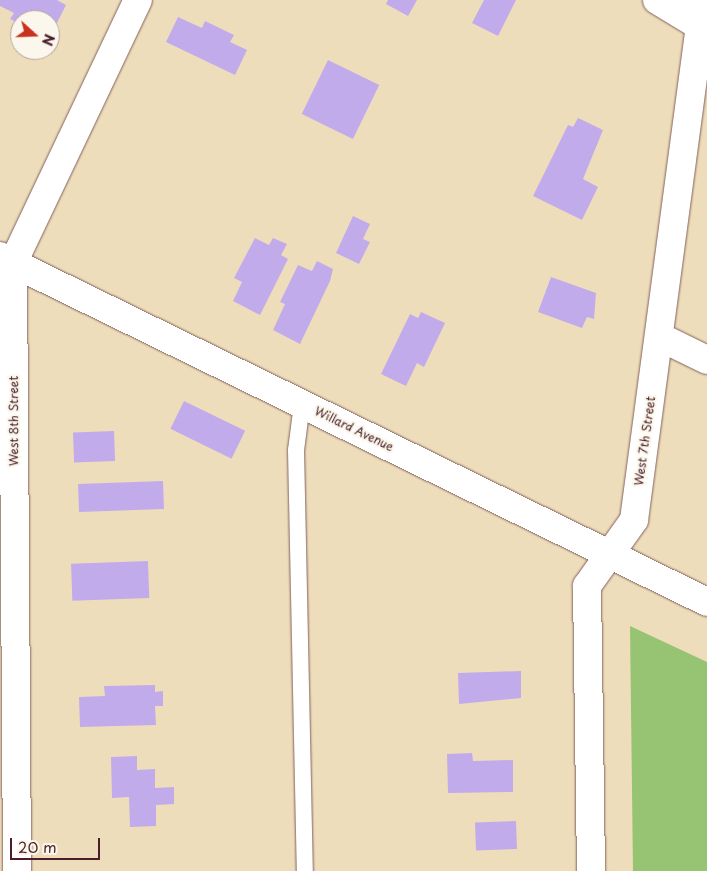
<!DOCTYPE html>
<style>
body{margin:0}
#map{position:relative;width:707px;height:871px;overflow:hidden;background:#edb;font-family:"Playpen Sans",sans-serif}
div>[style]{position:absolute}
.green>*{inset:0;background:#96c472}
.building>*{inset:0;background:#c2abeb;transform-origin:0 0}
.roads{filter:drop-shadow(0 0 1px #83625d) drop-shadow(0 0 1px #83625d)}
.service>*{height:16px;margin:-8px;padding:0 8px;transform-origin:8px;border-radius:8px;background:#fff}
.minor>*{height:28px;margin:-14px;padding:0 14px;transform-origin:14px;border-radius:14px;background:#fff}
.tertiary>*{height:28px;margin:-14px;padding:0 14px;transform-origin:14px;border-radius:14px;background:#fff}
span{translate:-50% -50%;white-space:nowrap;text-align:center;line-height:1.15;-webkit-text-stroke:4.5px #fbf7ec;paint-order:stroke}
.street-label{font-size:12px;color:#4a1f2b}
.north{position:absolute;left:10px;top:10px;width:50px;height:50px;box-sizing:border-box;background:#fbf7ec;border:1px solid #b4a19f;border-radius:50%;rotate:110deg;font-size:14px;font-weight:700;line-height:20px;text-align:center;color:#4a1f2b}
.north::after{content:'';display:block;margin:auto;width:18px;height:22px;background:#c8321e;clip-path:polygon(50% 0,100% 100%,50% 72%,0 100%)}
.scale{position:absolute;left:10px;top:838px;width:90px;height:22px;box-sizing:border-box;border:2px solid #4a1f2b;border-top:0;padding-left:6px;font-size:15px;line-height:18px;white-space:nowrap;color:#4a1f2b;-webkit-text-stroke:4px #fbf7ec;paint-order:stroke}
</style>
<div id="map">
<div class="green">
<i style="clip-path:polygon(630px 626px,707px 662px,707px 871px,633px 871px)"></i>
</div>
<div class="building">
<i style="clip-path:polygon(0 0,57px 0,66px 5px,50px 37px,50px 20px,20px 20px,20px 24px,10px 19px,14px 13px,0 6px)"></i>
<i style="clip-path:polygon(388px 0,417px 0,408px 16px,386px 4px)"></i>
<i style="clip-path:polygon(484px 0,516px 0,498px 36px,472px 23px)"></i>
<i style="clip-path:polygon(178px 17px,202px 28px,205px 21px,234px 35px,230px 42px,247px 50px,235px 75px,166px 42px)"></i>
<i style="left:328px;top:60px;width:57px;height:60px;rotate:26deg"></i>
<i style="clip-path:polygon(578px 118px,603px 130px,583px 179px,598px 187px,582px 220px,533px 196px,568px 125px,573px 127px)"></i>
<i style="clip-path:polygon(353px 216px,370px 224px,363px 239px,370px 242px,359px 264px,336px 253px)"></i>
<i style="clip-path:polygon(255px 238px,269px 245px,273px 238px,287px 244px,281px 255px,288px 259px,260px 315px,233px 301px,242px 282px,234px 278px)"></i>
<i style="clip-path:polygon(317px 261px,333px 269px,330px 281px,300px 344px,273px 330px,285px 304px,280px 302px,298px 265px,312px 271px)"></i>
<i style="clip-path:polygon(551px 277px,596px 293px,594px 319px,587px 317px,582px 328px,538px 312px)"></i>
<i style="clip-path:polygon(421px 312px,445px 323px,424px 367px,417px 363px,406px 386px,381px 374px,410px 314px,418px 318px)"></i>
<i style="left:184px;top:401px;width:68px;height:31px;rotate:26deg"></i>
<i style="left:114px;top:431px;width:30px;height:41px;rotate:88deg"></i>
<i style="left:163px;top:481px;width:28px;height:85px;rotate:88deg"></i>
<i style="left:148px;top:561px;width:37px;height:77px;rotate:88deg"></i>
<i style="clip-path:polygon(521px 671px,521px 698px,459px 704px,458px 673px)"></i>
<i style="clip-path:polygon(155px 685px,155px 692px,163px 691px,163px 706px,155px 706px,156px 725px,80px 727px,79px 697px,105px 696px,104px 686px)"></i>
<i style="clip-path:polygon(472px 753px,473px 761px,513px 760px,513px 792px,448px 793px,447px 754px)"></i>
<i style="clip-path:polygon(137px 756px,137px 770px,155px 769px,155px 788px,174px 787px,174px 804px,156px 805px,156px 826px,130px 827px,129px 797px,112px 798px,111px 757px)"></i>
<i style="left:516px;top:821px;width:28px;height:41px;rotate:88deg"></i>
</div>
<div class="roads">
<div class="service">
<i style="left:302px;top:404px;width:46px;rotate:97.4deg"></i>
<i style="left:296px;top:450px;width:421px;rotate:88.8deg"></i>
</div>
<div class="minor">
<i style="left:657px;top:0;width:50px;rotate:31.2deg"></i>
<i style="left:0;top:256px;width:15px;rotate:28deg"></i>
<i style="left:13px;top:263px;width:291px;rotate:-64.6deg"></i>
<i style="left:660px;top:337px;width:52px;rotate:26.1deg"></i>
<i style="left:591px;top:871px;width:285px;rotate:-90.8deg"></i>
<i style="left:587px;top:586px;width:81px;rotate:-54.5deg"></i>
<i style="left:634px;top:520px;width:498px;rotate:-82.4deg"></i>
<i style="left:700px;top:26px;width:27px;rotate:-105deg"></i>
</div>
<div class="tertiary">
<i style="left:17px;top:871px;width:608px;rotate:-90.38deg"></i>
<i style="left:13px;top:263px;width:772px;rotate:26.03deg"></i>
</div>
</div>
<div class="street-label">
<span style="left:14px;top:421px;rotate:-90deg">West 8th Street</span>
<span style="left:354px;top:429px;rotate:26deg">Willard Avenue</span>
<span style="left:645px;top:441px;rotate:-82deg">West 7th Street</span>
</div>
<div class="north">N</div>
<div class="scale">20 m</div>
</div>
